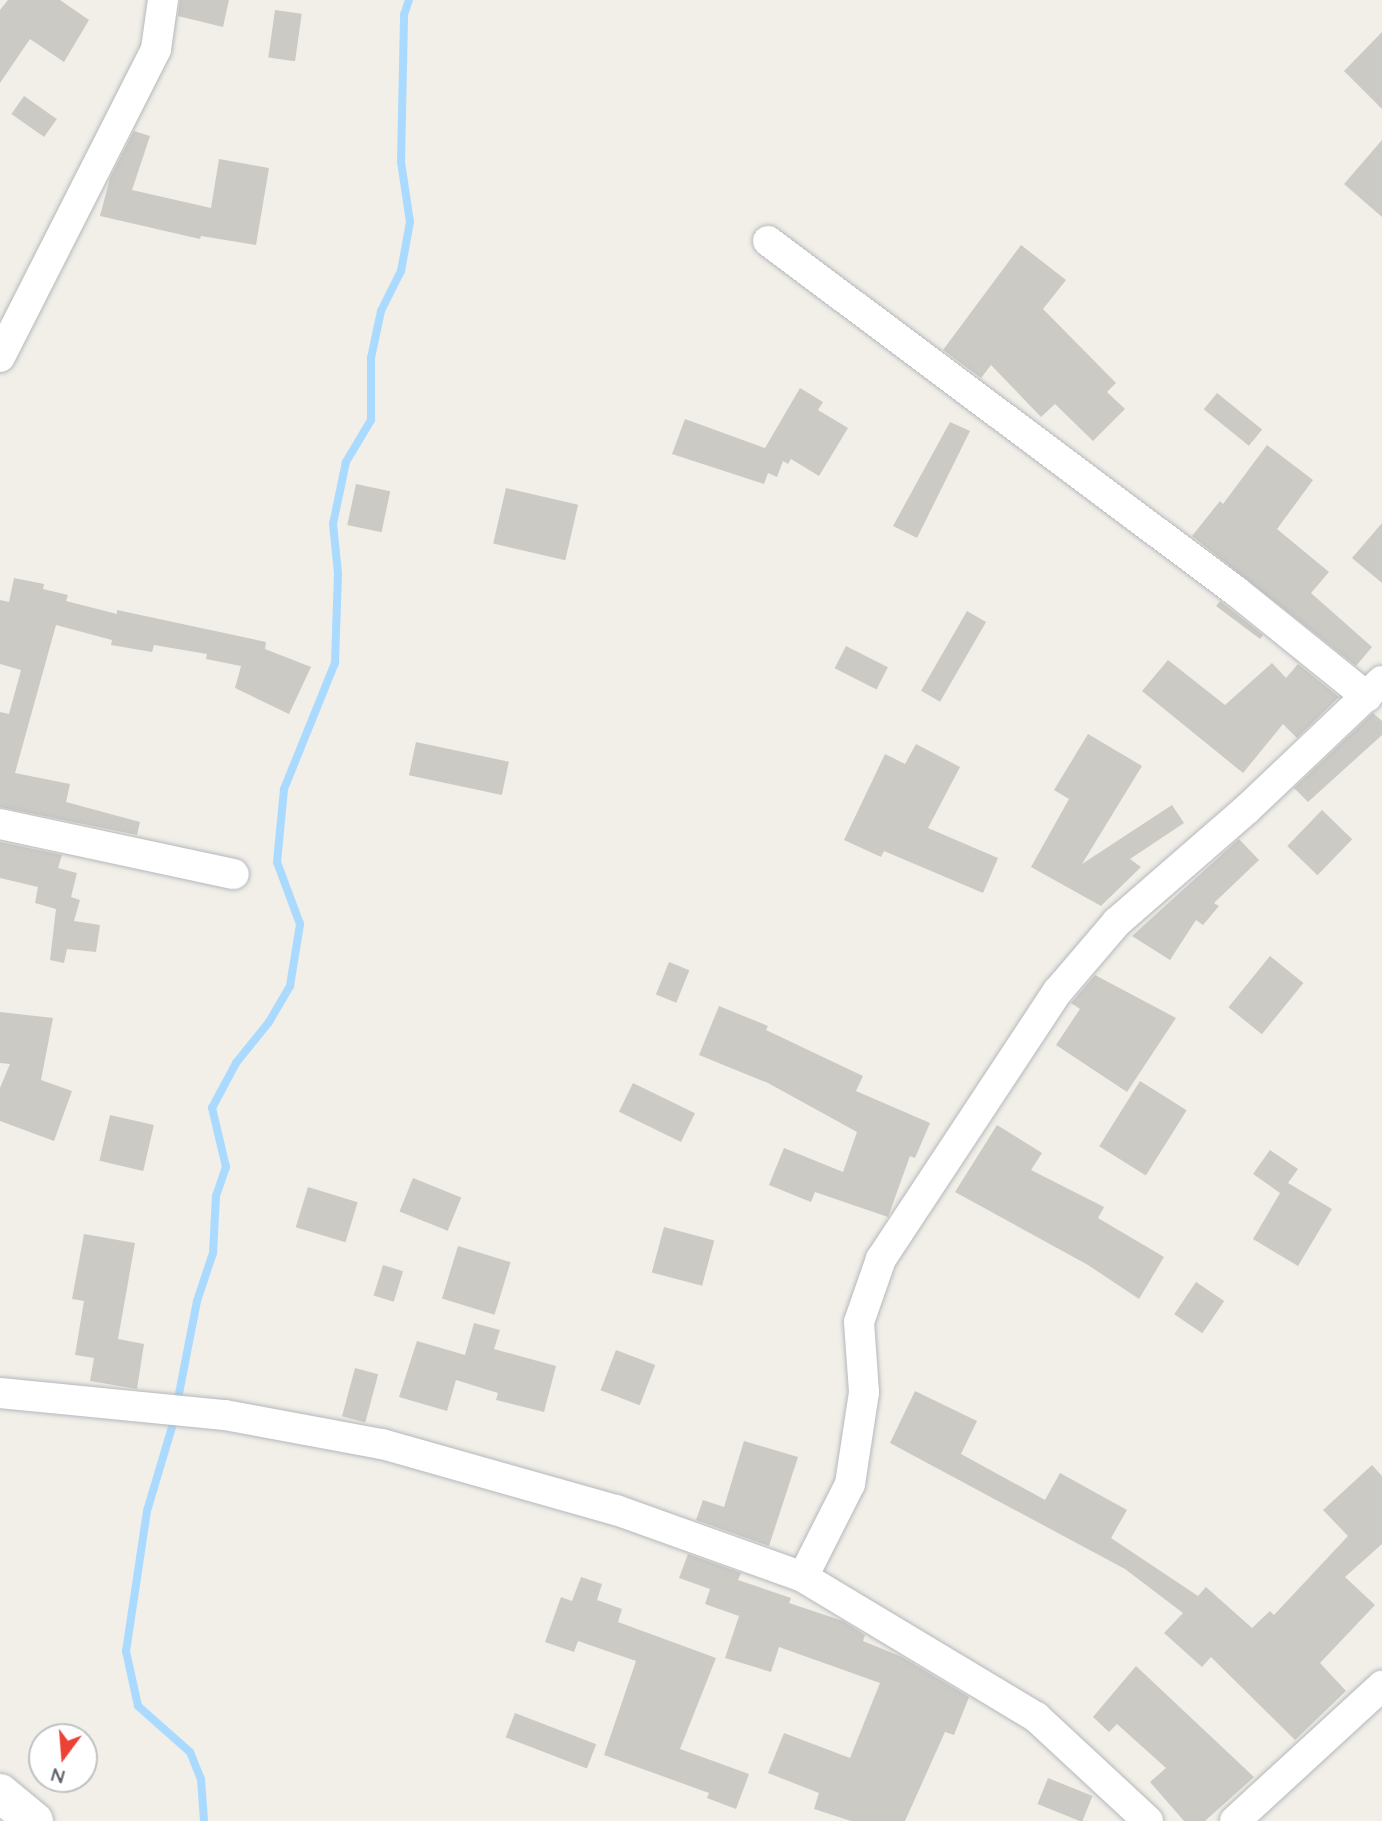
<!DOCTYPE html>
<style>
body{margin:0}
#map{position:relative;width:1382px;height:1821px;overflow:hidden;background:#f1efe8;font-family:Quicksand,sans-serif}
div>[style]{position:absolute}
.stream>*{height:8px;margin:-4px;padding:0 4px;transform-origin:4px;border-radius:4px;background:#aadaff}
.building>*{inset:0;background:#cccac5;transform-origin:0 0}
.roads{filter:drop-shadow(0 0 2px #b5b8bc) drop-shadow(0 0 2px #b5b8bc)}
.minor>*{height:30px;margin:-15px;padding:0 15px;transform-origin:15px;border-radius:15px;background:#fff}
.secondary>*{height:38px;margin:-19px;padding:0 19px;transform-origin:19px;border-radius:19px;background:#fff}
span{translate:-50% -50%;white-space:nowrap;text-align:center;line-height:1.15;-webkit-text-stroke:5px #fff;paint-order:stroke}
.north{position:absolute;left:28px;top:1723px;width:70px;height:70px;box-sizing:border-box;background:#fff;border:2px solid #bfc1c3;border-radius:50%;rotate:196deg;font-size:19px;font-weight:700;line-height:28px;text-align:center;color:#5f6368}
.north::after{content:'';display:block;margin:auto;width:24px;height:32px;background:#ea4335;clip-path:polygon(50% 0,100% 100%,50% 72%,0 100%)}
</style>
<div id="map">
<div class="stream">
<i style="left:177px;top:1404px;width:105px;rotate:-79deg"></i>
<i style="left:197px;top:1301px;width:51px;rotate:-71.6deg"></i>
<i style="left:213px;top:1253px;width:57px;rotate:-87deg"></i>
<i style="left:216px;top:1196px;width:31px;rotate:-71deg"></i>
<i style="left:226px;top:1167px;width:61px;rotate:-103.3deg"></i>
<i style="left:212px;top:1108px;width:51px;rotate:-61.9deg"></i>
<i style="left:236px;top:1063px;width:53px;rotate:-51.2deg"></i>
<i style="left:269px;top:1022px;width:42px;rotate:-59.7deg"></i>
<i style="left:290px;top:986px;width:63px;rotate:-80.8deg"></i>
<i style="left:300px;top:924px;width:66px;rotate:-110.4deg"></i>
<i style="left:277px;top:862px;width:73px;rotate:-84.5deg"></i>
<i style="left:284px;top:789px;width:136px;rotate:-68deg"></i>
<i style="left:335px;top:663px;width:90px;rotate:-88.1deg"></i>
<i style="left:338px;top:573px;width:49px;rotate:-95.8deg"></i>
<i style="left:333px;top:524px;width:63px;rotate:-78.2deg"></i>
<i style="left:346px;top:462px;width:49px;rotate:-59.2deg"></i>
<i style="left:371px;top:420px;width:62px;rotate:-90deg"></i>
<i style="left:371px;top:358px;width:48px;rotate:-78deg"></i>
<i style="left:381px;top:311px;width:45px;rotate:-63.4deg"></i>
<i style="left:401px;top:271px;width:50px;rotate:-79.6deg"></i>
<i style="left:410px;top:222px;width:61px;rotate:-98.5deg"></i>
<i style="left:401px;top:162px;width:147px;rotate:-88.8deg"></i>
<i style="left:404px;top:15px;width:16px;rotate:-72deg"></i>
<i style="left:175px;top:1417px;width:98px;rotate:106.6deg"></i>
<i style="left:147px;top:1511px;width:142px;rotate:98.5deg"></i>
<i style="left:126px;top:1651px;width:56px;rotate:77.7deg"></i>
<i style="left:138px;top:1706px;width:69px;rotate:41.5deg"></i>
<i style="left:190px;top:1752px;width:29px;rotate:68deg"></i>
<i style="left:201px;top:1779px;width:42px;rotate:85.9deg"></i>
</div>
<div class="building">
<i style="clip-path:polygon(8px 0,60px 0,89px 20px,64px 62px,30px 39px,0 83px,0 10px)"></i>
<i style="clip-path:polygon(180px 0,229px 0,223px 27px,178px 16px)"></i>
<i style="left:275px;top:10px;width:27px;height:48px;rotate:8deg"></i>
<i style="clip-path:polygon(1382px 32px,1382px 109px,1344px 71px)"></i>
<i style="left:24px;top:96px;width:40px;height:22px;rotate:35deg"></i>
<i style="clip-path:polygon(134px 131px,150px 136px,132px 190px,211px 208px,219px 159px,269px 168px,256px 245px,201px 236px,200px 239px,100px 216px,110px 178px)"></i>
<i style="clip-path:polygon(1382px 140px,1382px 217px,1344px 184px)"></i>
<i style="clip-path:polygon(1021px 245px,1066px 280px,1043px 309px,1116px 383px,1107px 392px,1125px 409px,1093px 441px,1055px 404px,1041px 417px,991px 365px,981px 378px,943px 350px)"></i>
<i style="clip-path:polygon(800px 388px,823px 402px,818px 410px,848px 428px,819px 476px,791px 459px,788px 464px,783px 461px,777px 477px,768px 473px,764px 484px,672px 454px,685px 419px,765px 448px)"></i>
<i style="left:1217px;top:393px;width:58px;height:21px;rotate:39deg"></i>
<i style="clip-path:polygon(950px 422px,970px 431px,917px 538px,893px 526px)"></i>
<i style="clip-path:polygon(1267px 445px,1313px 480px,1277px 529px,1329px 572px,1311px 593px,1372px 647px,1356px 666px,1192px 536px,1220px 501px,1223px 504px)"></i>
<i style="left:356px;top:484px;width:35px;height:42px;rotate:12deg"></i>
<i style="left:506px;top:488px;width:74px;height:57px;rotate:13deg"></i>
<i style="clip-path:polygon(1382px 523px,1382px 583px,1352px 558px)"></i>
<i style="clip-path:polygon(14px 578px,44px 584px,43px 589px,68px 595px,66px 601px,117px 614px,117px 610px,266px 642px,265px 649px,311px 667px,289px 714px,235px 688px,241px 666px,206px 659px,207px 654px,154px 645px,152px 652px,111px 645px,112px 640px,56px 625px,15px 773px,70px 784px,66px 802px,140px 822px,137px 835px,0 807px,0 712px,9px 714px,21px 670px,0 664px,0 600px,9px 602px)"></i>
<i style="clip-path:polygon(1220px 601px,1263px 635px,1260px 639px,1216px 606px)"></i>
<i style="left:967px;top:611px;width:22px;height:92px;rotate:30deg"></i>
<i style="left:846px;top:646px;width:47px;height:25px;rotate:27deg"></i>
<i style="clip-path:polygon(1168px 660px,1225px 705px,1272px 663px,1286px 678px,1298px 664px,1339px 697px,1297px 738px,1283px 724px,1243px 773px,1142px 691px)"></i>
<i style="clip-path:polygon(1373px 713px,1382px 721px,1382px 735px,1308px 802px,1294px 788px)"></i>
<i style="clip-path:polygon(1088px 734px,1142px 766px,1082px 864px,1172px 805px,1184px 823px,1130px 859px,1141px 867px,1101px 906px,1031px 867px,1069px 799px,1054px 790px)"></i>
<i style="left:416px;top:742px;width:95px;height:34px;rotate:12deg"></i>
<i style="clip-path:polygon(916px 744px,960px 767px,928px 828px,998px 858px,983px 893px,884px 851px,881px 857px,844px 840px,885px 754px,905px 764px)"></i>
<i style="left:1322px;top:810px;width:42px;height:50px;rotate:44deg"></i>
<i style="clip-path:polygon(1239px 839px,1259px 860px,1214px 903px,1219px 906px,1203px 925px,1196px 920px,1170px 960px,1132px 936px)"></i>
<i style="clip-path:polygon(0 842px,62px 855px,58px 868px,77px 873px,71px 897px,80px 900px,74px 921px,100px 925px,96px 952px,67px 949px,64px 963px,50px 960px,56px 909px,35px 903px,38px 887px,0 878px)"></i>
<i style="left:1270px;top:956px;width:43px;height:66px;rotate:39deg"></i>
<i style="left:669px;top:962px;width:22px;height:35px;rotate:22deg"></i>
<i style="clip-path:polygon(1095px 975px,1176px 1018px,1127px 1092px,1056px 1045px,1080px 1009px,1071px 1003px)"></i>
<i style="clip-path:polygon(719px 1006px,768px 1026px,766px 1030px,863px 1076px,856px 1091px,930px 1123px,915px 1158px,910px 1156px,888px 1217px,815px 1192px,811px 1202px,769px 1185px,784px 1148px,843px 1172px,857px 1132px,768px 1083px,699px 1055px)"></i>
<i style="clip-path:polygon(0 1012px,53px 1018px,41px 1080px,72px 1091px,54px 1141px,0 1121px,0 1088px,10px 1064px,0 1063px)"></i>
<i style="left:1140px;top:1081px;width:55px;height:77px;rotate:32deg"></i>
<i style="left:633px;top:1083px;width:69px;height:32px;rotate:26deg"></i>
<i style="left:110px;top:1115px;width:45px;height:47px;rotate:13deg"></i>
<i style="clip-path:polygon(997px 1125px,1042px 1153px,1031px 1170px,1104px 1207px,1098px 1218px,1164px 1257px,1139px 1299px,1088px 1265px,955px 1192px)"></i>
<i style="clip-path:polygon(1270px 1150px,1298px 1169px,1288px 1183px,1332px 1209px,1298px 1266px,1253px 1239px,1280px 1193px,1253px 1174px)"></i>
<i style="left:413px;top:1178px;width:52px;height:36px;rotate:22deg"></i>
<i style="left:308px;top:1187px;width:52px;height:42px;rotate:17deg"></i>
<i style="left:664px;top:1227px;width:52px;height:47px;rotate:15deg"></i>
<i style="clip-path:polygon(84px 1234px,135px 1243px,118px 1339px,144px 1344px,137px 1389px,90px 1381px,94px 1358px,75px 1355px,84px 1301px,72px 1299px)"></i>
<i style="left:458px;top:1246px;width:55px;height:55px;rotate:17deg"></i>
<i style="left:383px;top:1265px;width:21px;height:32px;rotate:17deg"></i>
<i style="left:1196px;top:1282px;width:34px;height:39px;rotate:34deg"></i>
<i style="clip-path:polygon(474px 1323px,500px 1330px,494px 1349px,556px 1366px,544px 1412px,496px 1400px,498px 1393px,456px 1380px,447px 1411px,399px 1397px,417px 1341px,465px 1355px)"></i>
<i style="left:616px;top:1350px;width:42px;height:43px;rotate:21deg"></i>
<i style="left:355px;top:1368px;width:24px;height:50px;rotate:15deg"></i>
<i style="clip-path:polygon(915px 1391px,977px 1421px,961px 1454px,1045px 1500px,1060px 1473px,1127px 1510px,1111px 1538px,1198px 1596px,1206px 1587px,1252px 1628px,1270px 1611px,1274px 1615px,1348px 1536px,1323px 1510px,1372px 1465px,1382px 1476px,1382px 1544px,1345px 1577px,1375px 1605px,1320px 1663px,1346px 1691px,1295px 1740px,1211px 1657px,1202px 1667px,1164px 1633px,1183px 1613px,1125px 1569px,890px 1443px)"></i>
<i style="clip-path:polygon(744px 1441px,798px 1457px,769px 1546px,696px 1520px,703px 1500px,724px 1507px)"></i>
<i style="clip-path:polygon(688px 1554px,741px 1573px,738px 1580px,791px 1598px,789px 1603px,843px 1621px,865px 1635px,863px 1641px,902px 1657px,969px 1697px,954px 1735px,945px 1732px,905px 1821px,851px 1821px,814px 1809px,819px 1793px,768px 1773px,784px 1733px,850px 1758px,880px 1683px,779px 1647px,771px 1672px,725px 1658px,739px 1616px,705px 1604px,710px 1589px,679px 1578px)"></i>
<i style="clip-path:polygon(581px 1577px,602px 1584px,597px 1600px,622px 1609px,618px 1622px,716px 1658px,680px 1749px,749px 1774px,736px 1809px,707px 1798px,709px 1793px,604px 1755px,636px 1661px,578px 1641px,574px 1652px,545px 1642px,561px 1597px,572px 1601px)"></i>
<i style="clip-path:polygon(1136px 1666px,1254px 1777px,1205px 1821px,1184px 1821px,1150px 1782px,1166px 1768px,1117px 1724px,1109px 1732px,1093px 1717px)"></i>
<i style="left:515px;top:1713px;width:87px;height:26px;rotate:21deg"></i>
<i style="left:1048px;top:1778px;width:48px;height:28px;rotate:22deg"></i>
</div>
<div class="roads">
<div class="minor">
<i style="left:768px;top:241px;width:586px;rotate:36.81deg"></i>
<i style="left:1237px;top:592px;width:167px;rotate:38.9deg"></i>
<i style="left:0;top:357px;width:345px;rotate:-63.1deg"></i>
<i style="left:156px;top:49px;width:49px;rotate:-81.9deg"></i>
<i style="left:0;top:824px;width:239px;rotate:12.1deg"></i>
<i style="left:0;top:1393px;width:226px;rotate:5.6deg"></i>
<i style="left:225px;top:1415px;width:160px;rotate:10.5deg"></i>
<i style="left:382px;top:1444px;width:243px;rotate:15.8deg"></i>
<i style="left:616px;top:1510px;width:199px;rotate:19.7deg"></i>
<i style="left:803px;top:1577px;width:272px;rotate:31deg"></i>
<i style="left:1036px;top:1717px;width:153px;rotate:42.9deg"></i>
<i style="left:803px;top:1577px;width:104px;rotate:-63.2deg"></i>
<i style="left:850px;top:1484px;width:93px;rotate:-81.3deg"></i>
<i style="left:864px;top:1392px;width:70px;rotate:-94.1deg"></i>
<i style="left:859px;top:1322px;width:67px;rotate:-70.8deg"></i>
<i style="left:881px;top:1259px;width:321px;rotate:-56.6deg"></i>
<i style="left:1058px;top:991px;width:91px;rotate:-49.5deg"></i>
<i style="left:1117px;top:922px;width:172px;rotate:-41deg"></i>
<i style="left:1247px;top:809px;width:186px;rotate:-43.5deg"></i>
<i style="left:1235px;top:1821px;width:200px;rotate:-42.6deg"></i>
</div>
<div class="secondary">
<i style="left:0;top:1793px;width:44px;rotate:39.5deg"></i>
</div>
</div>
<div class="north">N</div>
</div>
